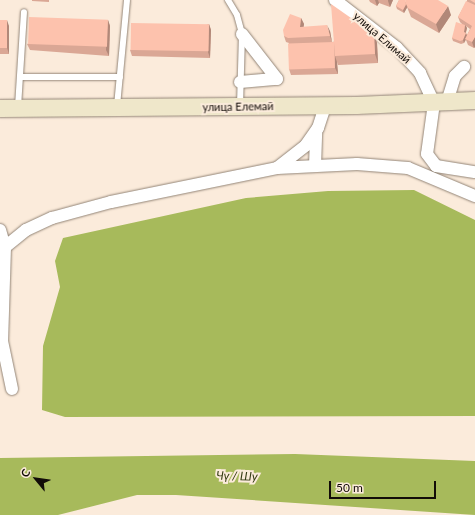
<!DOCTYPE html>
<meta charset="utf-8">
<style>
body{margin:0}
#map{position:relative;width:475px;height:515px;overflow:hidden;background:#fbebdb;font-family:Lato,sans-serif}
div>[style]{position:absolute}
.water>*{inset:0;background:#a7ba5b}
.roads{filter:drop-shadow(0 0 1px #938577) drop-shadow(0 0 1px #938577)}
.lane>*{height:6px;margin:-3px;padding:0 3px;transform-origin:3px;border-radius:3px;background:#fff}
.street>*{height:12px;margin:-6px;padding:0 6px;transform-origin:6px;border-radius:6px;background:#fff}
.secondary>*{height:17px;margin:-8.5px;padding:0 8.5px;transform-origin:8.5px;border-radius:8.5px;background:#efe7ca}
.wall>*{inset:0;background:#daa795}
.shaded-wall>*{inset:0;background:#b18879}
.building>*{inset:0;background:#fdc2ad;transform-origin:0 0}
span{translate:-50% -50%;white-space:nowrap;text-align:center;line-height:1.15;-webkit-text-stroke:4px #fbebdb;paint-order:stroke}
.street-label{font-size:11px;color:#120c08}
.water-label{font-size:12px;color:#333a12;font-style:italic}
.north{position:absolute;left:16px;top:459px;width:40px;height:40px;-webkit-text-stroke:3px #fbebdb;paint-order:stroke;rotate:299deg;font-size:11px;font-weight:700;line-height:16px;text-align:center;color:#120c08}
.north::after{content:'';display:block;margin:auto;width:14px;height:18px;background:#120c08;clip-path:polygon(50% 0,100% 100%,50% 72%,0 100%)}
.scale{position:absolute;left:329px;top:481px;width:107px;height:18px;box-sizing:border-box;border:2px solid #120c08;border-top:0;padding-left:5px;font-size:12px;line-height:14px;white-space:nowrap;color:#120c08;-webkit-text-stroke:3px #fbebdb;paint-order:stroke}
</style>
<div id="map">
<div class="water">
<i style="clip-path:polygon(414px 190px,475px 220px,475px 416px,65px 417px,42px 410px,43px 346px,60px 287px,55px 261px,63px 238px,246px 198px,328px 191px)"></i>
<i style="clip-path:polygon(295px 454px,475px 461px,475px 515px,176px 495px,137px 495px,58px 515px,0 515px,0 458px)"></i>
</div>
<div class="roads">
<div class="lane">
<i style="left:228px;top:0;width:17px;rotate:59deg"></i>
<i style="left:237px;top:15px;width:20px;rotate:75deg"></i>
<i style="left:242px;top:34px;width:71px;rotate:91.6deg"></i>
<i style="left:20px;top:77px;width:100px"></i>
<i style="left:117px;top:106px;width:106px;rotate:-84.6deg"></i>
<i style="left:18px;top:107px;width:95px;rotate:-86.4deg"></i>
</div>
<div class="street">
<i style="left:335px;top:0;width:78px;rotate:37.7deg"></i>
<i style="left:397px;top:48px;width:34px;rotate:47deg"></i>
<i style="left:420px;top:73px;width:33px;rotate:65deg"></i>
<i style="left:434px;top:103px;width:51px;rotate:97.8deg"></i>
<i style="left:427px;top:154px;width:15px;rotate:53deg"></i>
<i style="left:436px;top:166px;width:39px;rotate:9deg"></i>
<i style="left:242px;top:34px;width:57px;rotate:52.1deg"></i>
<i style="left:240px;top:82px;width:37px;rotate:-5deg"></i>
<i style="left:447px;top:102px;width:27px;rotate:-73deg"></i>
<i style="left:455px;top:76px;width:13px;rotate:-45deg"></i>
<i style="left:315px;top:166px;width:34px;rotate:-88deg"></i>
<i style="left:277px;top:168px;width:37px;rotate:-38deg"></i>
<i style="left:306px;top:145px;width:21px;rotate:-55deg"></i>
<i style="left:318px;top:128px;width:23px;rotate:-72deg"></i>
<i style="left:0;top:230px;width:18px;rotate:74deg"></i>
<i style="left:5px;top:247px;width:94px;rotate:91.8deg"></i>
<i style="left:2px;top:341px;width:49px;rotate:78.2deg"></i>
<i style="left:5px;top:247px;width:27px;rotate:-39deg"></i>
<i style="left:26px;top:230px;width:29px;rotate:-25deg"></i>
<i style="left:52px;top:218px;width:61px;rotate:-15.2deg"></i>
<i style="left:111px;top:202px;width:169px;rotate:-11.6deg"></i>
<i style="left:277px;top:168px;width:80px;rotate:-2.9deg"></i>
<i style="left:357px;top:164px;width:51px;rotate:4.5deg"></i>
<i style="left:408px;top:168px;width:73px;rotate:22.7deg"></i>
</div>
<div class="secondary">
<i style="left:0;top:108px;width:356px;rotate:-0.5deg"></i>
<i style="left:356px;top:105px;width:119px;rotate:-2.4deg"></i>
</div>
</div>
<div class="wall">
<i style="clip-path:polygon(32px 0,49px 0,49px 2px,32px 1px)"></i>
<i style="clip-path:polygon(369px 0,393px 0,390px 7px,379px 3px,377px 6px,370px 2px)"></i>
<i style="clip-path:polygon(399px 0,451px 15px,439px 33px,411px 17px,407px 7px,404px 13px,397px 9px,396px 6px)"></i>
<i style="clip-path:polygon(evenodd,467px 0,475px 0,475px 47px,474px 48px,468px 45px,466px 40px,464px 43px,461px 44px,453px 41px,452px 38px,462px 24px,460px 22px,458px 17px,467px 1px,467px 0,466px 26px,470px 29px,467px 35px,466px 33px,467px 28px,466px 26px)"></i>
<i style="clip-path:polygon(301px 18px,304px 24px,303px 27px,330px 31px,332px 42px,374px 34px,377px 43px,378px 63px,338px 65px,337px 62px,338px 74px,291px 75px,289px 69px,289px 43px,286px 42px,284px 36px)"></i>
<i style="clip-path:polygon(0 20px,9px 26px,9px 54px,0 54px)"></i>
<i style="clip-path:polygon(108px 20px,110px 26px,109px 56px,30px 50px,27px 44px)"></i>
<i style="clip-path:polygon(209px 24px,211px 30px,210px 58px,132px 56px,130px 50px)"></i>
</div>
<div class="shaded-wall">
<i style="clip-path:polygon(375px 0,378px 0,379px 3px,377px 6px)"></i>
<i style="clip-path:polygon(388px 0,393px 0,390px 7px,388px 1px)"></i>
<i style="clip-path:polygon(409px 0,411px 1px,404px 13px,403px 10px)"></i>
<i style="clip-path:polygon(448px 6px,451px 15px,439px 33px,436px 24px)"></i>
<i style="clip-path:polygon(301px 18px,304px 24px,303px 33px,300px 27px)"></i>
<i style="clip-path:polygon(7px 20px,9px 26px,9px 54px,7px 48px)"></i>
<i style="clip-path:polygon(108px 20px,110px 26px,109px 56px,106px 50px)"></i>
<i style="clip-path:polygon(209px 24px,211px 30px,210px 58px,208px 52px)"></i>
<i style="clip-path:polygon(327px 25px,330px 31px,332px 42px,330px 36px)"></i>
<i style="clip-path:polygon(465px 25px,467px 28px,465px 35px,466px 33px,467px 36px,464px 43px,463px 40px)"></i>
<i style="clip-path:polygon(374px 34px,377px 43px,378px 63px,375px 54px)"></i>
<i style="clip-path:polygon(475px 37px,475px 47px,474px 48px,472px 42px)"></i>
<i style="clip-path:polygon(335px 56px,337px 62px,338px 74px,335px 68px)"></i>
</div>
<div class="building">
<i style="clip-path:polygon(399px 0,406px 0,405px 2px,406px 4px,403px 10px,396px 6px)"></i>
<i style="clip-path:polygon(406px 0,438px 0,448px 6px,436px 24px,408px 8px,405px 2px)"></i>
<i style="clip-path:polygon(470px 0,475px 0,475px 3px)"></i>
<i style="clip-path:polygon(466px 1px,475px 5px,475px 37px,472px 42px,465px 39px,472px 26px,458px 17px)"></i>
<i style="clip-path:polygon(331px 4px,374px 34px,375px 54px,335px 56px)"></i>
<i style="clip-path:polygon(290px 14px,301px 18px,300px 27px,327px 25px,330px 36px,288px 38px,284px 36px,283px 30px)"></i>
<i style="left:29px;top:17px;width:79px;height:27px;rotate:2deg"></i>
<i style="left:0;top:20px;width:7px;height:28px"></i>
<i style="clip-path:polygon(456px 22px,465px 25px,464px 32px,466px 33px,463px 40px,460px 41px,452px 38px)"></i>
<i style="left:131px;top:23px;width:78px;height:27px;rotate:1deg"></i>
<i style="left:334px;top:42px;width:26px;height:46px;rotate:88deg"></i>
</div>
<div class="street-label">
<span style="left:382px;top:38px;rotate:41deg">улица Елимай</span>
<span style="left:238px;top:107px;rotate:-1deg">улица Елемай</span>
</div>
<div class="water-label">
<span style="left:237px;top:476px;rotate:2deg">Чү / Шу</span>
</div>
<div class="north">С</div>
<div class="scale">50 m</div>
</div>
